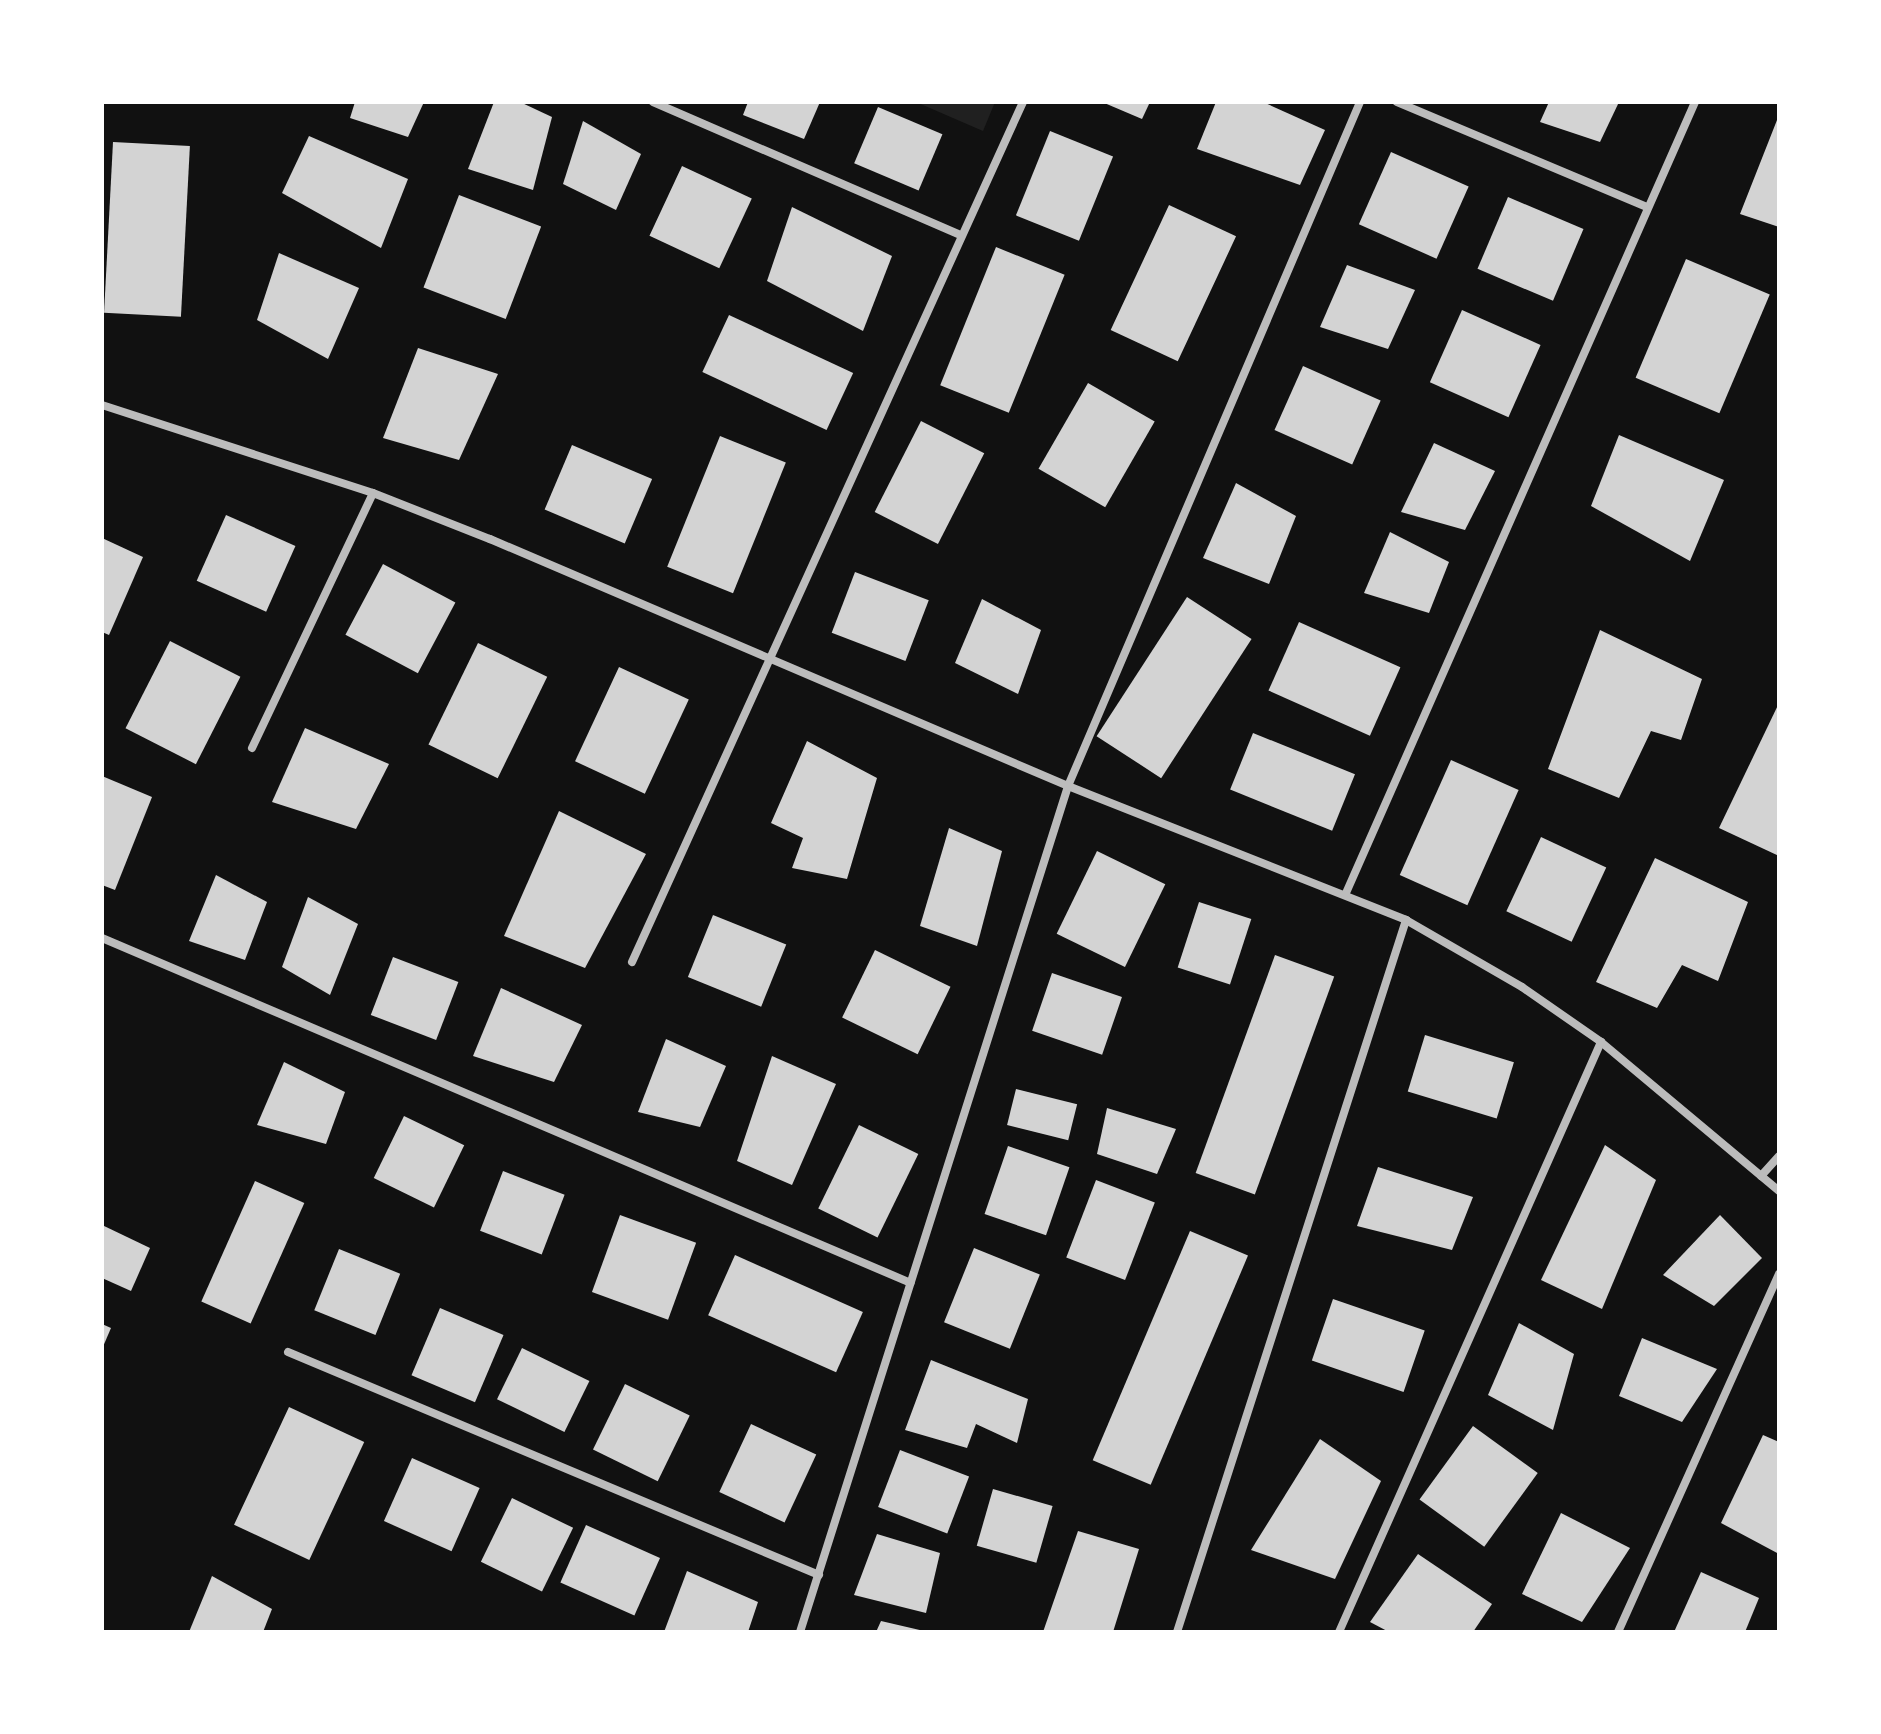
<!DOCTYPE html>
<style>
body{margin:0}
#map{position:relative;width:1881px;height:1734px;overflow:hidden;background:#111;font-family:"Golos Text",sans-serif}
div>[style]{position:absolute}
.green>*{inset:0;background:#202020}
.building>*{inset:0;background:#d3d3d3;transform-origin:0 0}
.minor>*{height:8px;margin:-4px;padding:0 4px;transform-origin:4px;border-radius:4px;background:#bcbcbc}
span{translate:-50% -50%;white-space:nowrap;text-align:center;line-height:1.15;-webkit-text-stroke:7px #fff;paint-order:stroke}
.frame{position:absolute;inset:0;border:104px solid #fff;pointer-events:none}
</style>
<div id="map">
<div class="green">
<i style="clip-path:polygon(916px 102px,995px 102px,983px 131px)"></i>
</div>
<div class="building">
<i style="clip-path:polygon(355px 102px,424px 102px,408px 137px,350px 118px)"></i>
<i style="clip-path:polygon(494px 102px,520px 102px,552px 117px,533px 190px,468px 169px)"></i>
<i style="clip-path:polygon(748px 102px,820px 102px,804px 139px,743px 115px)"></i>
<i style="clip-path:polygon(1102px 102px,1150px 102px,1142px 119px)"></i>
<i style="clip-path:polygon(1216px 102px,1263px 102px,1325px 130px,1300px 185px,1197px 149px)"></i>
<i style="clip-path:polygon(1549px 102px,1619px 102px,1600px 142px,1540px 122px)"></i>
<i style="left:878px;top:107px;width:70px;height:61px;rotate:23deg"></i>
<i style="clip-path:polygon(1779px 115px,1779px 227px,1740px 214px)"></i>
<i style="clip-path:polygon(583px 121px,641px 154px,616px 210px,563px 184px)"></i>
<i style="left:1050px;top:131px;width:68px;height:91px;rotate:22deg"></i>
<i style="clip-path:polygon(309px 136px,408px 179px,381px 248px,282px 193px)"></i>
<i style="left:113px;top:142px;width:77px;height:171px;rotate:3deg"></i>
<i style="left:1391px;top:152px;width:85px;height:79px;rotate:24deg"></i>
<i style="left:682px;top:166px;width:77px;height:77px;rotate:25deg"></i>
<i style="left:459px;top:195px;width:88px;height:99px;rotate:21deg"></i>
<i style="left:1508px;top:197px;width:82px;height:78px;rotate:23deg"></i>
<i style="left:1169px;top:205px;width:74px;height:138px;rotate:25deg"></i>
<i style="clip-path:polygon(792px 207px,892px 256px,863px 331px,767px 281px)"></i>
<i style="left:996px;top:247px;width:74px;height:149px;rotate:22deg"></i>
<i style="clip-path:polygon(279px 253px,359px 288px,328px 359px,257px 320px)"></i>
<i style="left:1686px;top:259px;width:91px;height:129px;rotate:23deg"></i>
<i style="clip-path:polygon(1347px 265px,1415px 290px,1388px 349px,1320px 327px)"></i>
<i style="left:1462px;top:310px;width:86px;height:79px;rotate:24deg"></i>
<i style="left:729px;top:315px;width:137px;height:63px;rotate:25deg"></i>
<i style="clip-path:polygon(418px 348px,498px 374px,459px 460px,383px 438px)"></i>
<i style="left:1303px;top:366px;width:85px;height:70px;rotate:24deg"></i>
<i style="left:1088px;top:383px;width:77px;height:99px;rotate:30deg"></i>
<i style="left:921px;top:421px;width:71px;height:102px;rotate:27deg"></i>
<i style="clip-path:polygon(1619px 435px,1724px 480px,1690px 561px,1591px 506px)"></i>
<i style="left:720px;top:436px;width:71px;height:141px;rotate:22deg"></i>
<i style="clip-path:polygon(1434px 443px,1495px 471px,1465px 530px,1401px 512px)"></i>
<i style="left:572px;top:445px;width:87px;height:70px;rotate:23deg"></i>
<i style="clip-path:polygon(1236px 483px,1296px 516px,1269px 584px,1203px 558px)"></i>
<i style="left:226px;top:515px;width:76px;height:72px;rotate:24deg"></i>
<i style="clip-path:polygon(1390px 532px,1449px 562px,1429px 613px,1364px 593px)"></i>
<i style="clip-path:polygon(102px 538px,143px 557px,109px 635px,102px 632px)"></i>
<i style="left:383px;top:564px;width:82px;height:80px;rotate:28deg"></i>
<i style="left:855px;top:572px;width:79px;height:65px;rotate:21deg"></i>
<i style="left:1187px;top:597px;width:77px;height:166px;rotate:33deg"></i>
<i style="clip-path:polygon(982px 599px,1041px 630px,1018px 694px,955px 663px)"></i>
<i style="left:1299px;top:622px;width:111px;height:75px;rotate:24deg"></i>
<i style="clip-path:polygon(1600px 630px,1702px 679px,1681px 740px,1651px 731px,1619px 798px,1548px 769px)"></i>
<i style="left:170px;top:641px;width:79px;height:98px;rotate:27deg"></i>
<i style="left:478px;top:643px;width:77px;height:113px;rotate:26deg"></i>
<i style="left:619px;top:667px;width:77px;height:104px;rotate:25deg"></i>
<i style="clip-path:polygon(1779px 703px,1779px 856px,1719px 828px)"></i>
<i style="clip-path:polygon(305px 728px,389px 764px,356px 829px,272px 802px)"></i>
<i style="left:1253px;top:733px;width:110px;height:61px;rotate:22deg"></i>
<i style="clip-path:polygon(807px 741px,877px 778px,847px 879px,792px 868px,803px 838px,771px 823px)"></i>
<i style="left:1451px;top:760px;width:74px;height:126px;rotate:24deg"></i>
<i style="clip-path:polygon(102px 776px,152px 797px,115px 890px,102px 885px)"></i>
<i style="clip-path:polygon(559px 811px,646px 854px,585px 968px,504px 936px)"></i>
<i style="clip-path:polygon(949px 828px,1002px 851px,977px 946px,920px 926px)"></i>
<i style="left:1541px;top:837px;width:72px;height:82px;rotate:25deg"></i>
<i style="left:1097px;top:851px;width:76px;height:92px;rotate:26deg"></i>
<i style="clip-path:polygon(1655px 858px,1748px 902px,1718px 981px,1682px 965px,1657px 1008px,1596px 982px)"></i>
<i style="clip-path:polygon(216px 875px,267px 902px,245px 960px,189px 941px)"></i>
<i style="clip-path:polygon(308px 897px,358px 924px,330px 995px,282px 967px)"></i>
<i style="left:1199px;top:902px;width:55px;height:69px;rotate:18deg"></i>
<i style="left:713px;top:915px;width:79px;height:67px;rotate:22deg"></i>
<i style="left:875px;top:950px;width:84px;height:75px;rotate:26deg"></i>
<i style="left:1275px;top:955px;width:63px;height:232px;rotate:20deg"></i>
<i style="left:393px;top:957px;width:70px;height:62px;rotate:21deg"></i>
<i style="left:1052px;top:973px;width:74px;height:61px;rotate:19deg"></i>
<i style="clip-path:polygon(501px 988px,582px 1025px,554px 1082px,473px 1056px)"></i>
<i style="left:1425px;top:1035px;width:93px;height:59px;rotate:17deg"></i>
<i style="clip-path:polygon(666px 1039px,726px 1066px,700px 1127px,638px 1112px)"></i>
<i style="clip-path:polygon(772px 1056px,836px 1084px,792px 1185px,737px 1161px)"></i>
<i style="clip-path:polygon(284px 1062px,345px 1092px,326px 1144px,257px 1125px)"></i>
<i style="left:1016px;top:1089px;width:63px;height:37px;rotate:14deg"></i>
<i style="clip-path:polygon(1107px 1108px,1176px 1129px,1157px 1174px,1097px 1154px)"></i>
<i style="left:404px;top:1116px;width:67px;height:69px;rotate:26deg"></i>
<i style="left:859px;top:1125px;width:66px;height:93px;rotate:26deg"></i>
<i style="clip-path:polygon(1605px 1145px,1656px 1180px,1602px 1309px,1541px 1280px)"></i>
<i style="left:1008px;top:1146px;width:65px;height:72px;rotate:19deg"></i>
<i style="clip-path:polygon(1378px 1167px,1473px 1197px,1452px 1250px,1357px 1226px)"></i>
<i style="left:503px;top:1171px;width:66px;height:64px;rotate:21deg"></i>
<i style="left:1096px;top:1180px;width:63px;height:83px;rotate:21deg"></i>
<i style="left:255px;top:1181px;width:54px;height:132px;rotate:24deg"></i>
<i style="left:620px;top:1215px;width:81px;height:82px;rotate:20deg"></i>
<i style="clip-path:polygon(1720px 1215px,1762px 1258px,1714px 1306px,1663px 1275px)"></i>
<i style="clip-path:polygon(102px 1225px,150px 1248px,131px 1291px,102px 1278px)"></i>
<i style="left:1190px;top:1231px;width:63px;height:249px;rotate:23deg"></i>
<i style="left:974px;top:1248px;width:71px;height:80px;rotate:22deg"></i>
<i style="left:339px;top:1249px;width:66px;height:66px;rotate:22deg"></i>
<i style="left:735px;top:1255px;width:140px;height:66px;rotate:24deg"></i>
<i style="left:1333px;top:1299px;width:97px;height:65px;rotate:19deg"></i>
<i style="left:440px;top:1308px;width:69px;height:73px;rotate:23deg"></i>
<i style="clip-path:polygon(1519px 1323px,1574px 1354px,1553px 1430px,1488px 1395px)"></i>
<i style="clip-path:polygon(102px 1324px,111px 1328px,102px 1349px)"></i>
<i style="clip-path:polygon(1642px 1338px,1717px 1369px,1682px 1422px,1619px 1396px)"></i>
<i style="left:522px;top:1348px;width:75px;height:57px;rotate:26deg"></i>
<i style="clip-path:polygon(931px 1360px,1028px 1399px,1017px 1443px,976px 1424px,967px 1448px,905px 1430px)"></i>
<i style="left:625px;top:1384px;width:72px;height:73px;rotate:26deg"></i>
<i style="left:289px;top:1407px;width:83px;height:130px;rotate:25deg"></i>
<i style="left:751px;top:1424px;width:72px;height:75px;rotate:25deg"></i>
<i style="left:1473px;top:1426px;width:80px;height:91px;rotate:36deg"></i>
<i style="clip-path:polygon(1763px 1435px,1779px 1442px,1779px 1554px,1721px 1523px)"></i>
<i style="clip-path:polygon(1320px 1439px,1381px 1481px,1335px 1579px,1251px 1550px)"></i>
<i style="left:900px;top:1450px;width:74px;height:61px;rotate:21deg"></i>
<i style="left:412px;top:1458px;width:74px;height:69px;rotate:24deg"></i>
<i style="left:993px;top:1489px;width:62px;height:59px;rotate:16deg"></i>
<i style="left:512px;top:1498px;width:68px;height:71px;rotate:26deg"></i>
<i style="clip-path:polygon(1561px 1513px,1630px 1548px,1582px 1622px,1522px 1594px)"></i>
<i style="left:586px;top:1525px;width:81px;height:63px;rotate:24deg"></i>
<i style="clip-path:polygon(1078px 1531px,1139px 1549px,1113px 1632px,1043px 1632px)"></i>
<i style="clip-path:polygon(877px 1534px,940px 1553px,926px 1613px,854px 1595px)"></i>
<i style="clip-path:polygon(1418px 1554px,1492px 1604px,1473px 1632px,1389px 1632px,1370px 1622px)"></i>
<i style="clip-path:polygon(687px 1571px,758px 1602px,748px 1632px,664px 1632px)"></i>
<i style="clip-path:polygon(1701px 1572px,1759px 1598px,1745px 1632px,1674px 1632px)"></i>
<i style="clip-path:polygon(212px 1576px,272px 1609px,263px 1632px,189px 1632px)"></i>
<i style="clip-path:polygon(881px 1621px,924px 1631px,924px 1632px,876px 1632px)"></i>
</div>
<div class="minor">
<i style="left:653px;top:102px;width:335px;rotate:23.4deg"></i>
<i style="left:1397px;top:102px;width:271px;rotate:22.8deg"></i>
<i style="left:102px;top:405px;width:285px;rotate:18deg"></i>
<i style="left:373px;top:493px;width:126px;rotate:21.5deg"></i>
<i style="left:490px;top:539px;width:629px;rotate:23.14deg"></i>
<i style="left:1068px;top:786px;width:364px;rotate:21.6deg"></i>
<i style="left:1406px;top:920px;width:134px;rotate:30deg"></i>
<i style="left:1522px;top:987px;width:96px;rotate:34.8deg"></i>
<i style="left:1601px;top:1042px;width:232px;rotate:39.9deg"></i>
<i style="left:252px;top:748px;width:282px;rotate:-64.6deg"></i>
<i style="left:1346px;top:893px;width:865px;rotate:-66.19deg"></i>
<i style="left:102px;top:938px;width:879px;rotate:23.1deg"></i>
<i style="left:632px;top:962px;width:945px;rotate:-65.55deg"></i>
<i style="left:1761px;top:1176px;width:27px;rotate:-48deg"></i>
<i style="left:288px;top:1352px;width:576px;rotate:22.78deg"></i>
<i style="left:800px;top:1632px;width:887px;rotate:-72.42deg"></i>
<i style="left:1068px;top:786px;width:744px;rotate:-66.88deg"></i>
<i style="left:1177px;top:1632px;width:748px;rotate:-72.17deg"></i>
<i style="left:1339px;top:1632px;width:646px;rotate:-66.06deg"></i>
<i style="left:1618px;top:1632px;width:393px;rotate:-65.8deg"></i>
</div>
<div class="frame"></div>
</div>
